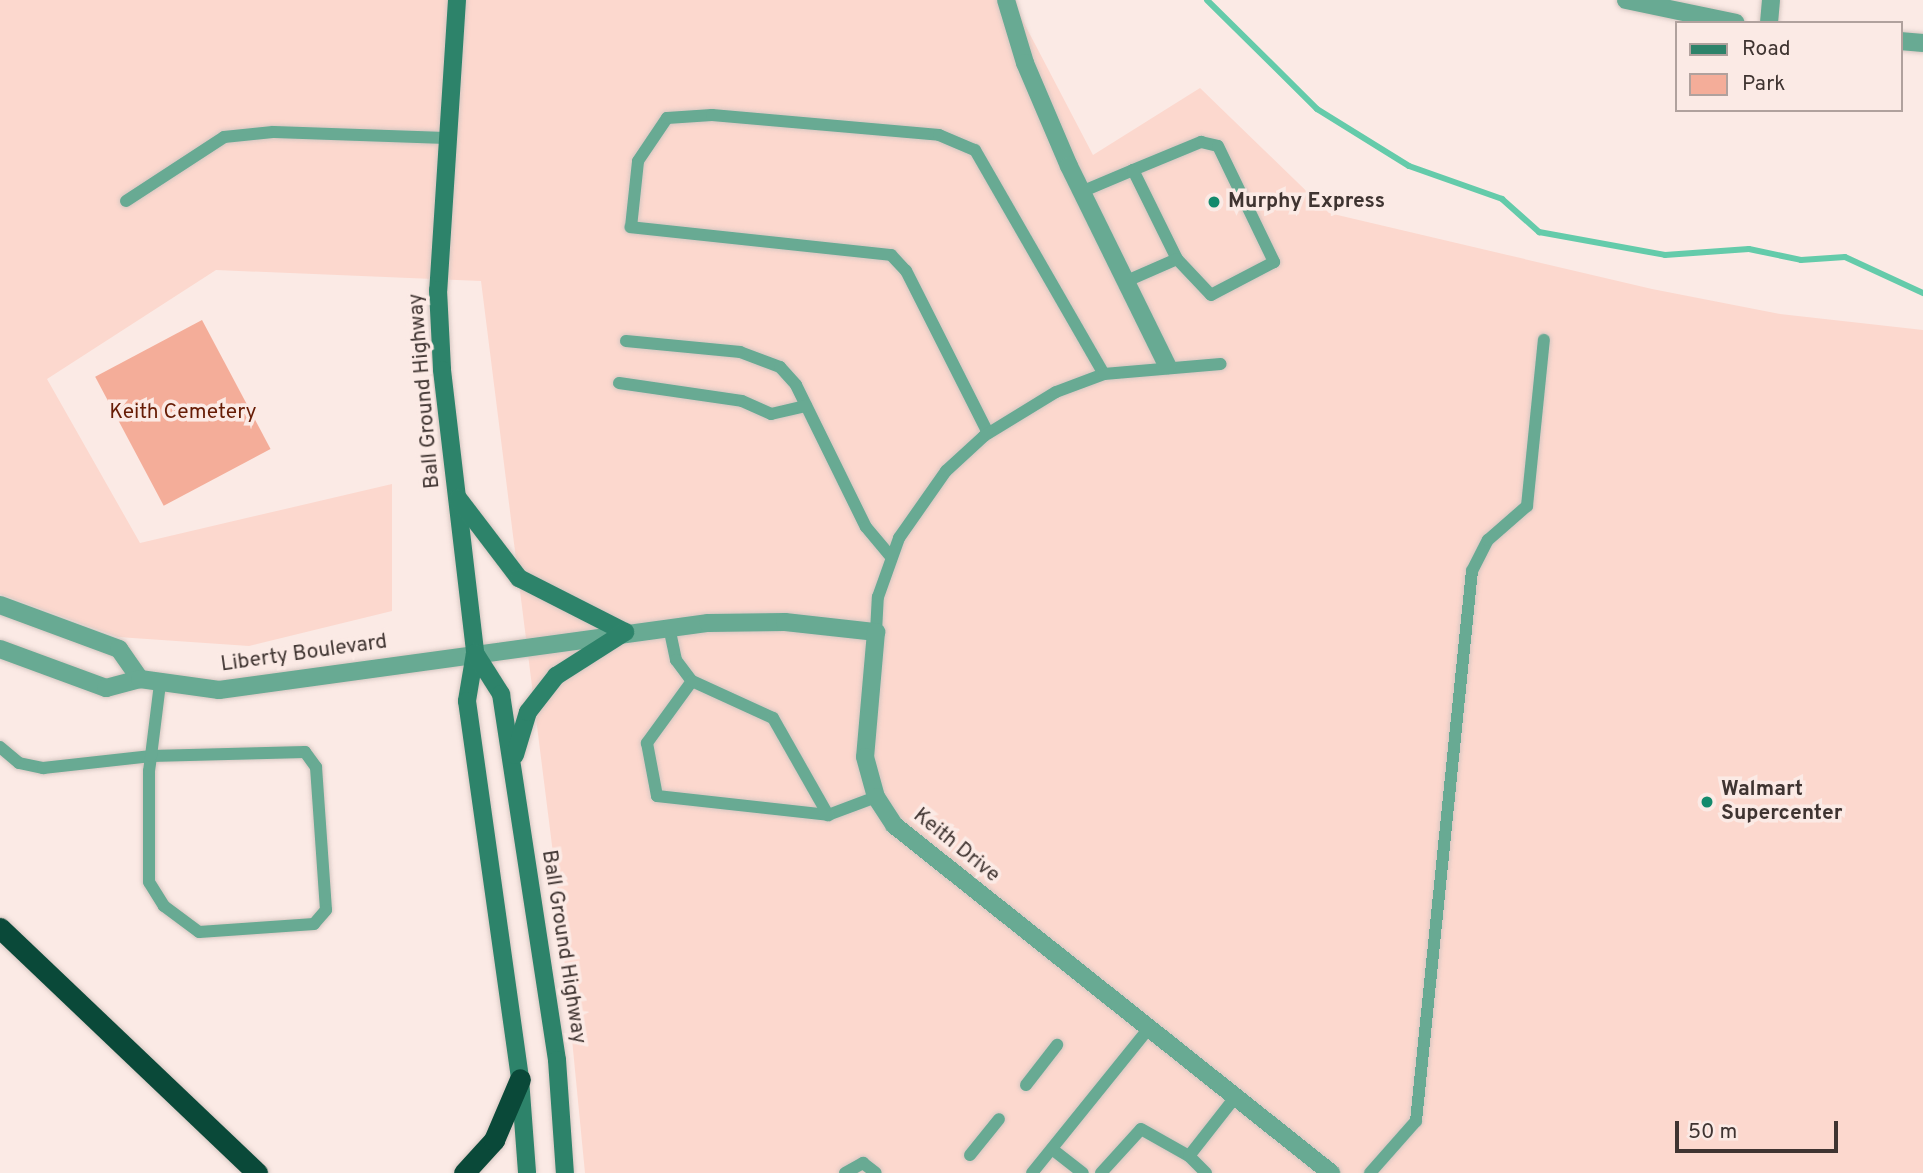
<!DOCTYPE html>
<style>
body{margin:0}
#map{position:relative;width:1923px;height:1173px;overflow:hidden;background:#fbeae5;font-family:Overpass,sans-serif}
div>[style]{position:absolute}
.built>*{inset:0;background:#fcd8ce}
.green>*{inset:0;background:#f4ad99;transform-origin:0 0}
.stream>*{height:6px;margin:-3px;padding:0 3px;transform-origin:3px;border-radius:3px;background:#64cbaa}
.roads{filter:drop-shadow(0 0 2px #d5c6c1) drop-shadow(0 0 2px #d5c6c1)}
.service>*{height:12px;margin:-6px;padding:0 6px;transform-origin:6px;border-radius:6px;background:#68aa93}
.minor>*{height:18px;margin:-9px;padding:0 9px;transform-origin:9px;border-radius:9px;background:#68aa93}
.secondary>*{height:18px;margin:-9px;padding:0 9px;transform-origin:9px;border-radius:9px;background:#2d836a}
.motorway>*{height:21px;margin:-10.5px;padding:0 10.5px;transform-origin:10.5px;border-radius:10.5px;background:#0a4939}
.dots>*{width:19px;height:19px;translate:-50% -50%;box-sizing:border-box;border:4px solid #fbeae5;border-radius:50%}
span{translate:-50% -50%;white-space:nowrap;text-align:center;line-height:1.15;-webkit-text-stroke:7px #fbeae5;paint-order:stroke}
.poi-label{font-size:21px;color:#3f3431;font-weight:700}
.left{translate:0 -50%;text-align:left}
.street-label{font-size:21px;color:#3f3431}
.park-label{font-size:21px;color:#661c05}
.legend{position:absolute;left:1675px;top:21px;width:228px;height:91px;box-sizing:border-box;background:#fbeae5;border:2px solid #b0a19d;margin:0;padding:9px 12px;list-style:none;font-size:21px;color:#3f3431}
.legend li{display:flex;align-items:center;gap:14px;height:35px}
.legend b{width:35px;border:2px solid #b0a19d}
.scale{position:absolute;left:1675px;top:1121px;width:163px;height:32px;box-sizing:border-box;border:4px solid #3f3431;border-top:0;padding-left:9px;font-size:21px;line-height:24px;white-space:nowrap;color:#3f3431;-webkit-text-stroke:5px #fbeae5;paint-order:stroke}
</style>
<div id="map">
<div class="built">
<i style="clip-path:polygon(0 0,1012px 0,1093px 155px,1200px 88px,1329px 213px,1652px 289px,1780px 314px,1923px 330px,1923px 1173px,585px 1173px,557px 885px,481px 281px,216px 270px,47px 379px,140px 543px,392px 484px,392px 611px,249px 646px,118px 637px,0 594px)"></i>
</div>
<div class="green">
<i style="left:202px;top:320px;width:146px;height:121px;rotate:62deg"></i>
</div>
<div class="stream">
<i style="left:1207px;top:0;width:155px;rotate:44.7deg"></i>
<i style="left:1317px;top:109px;width:108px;rotate:31.8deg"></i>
<i style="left:1409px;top:166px;width:99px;rotate:19.5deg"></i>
<i style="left:1502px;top:199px;width:50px;rotate:41.7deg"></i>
<i style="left:1539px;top:232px;width:128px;rotate:10.3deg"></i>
<i style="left:1665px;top:255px;width:84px;rotate:-4.1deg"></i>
<i style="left:1749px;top:249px;width:53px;rotate:11.9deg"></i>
<i style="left:1801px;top:260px;width:44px;rotate:-3.9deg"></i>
<i style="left:1845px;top:257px;width:86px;rotate:24.8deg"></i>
</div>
<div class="roads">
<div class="service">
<i style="left:1133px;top:170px;width:74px;rotate:-22.4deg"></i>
<i style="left:1201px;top:142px;width:17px;rotate:13deg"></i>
<i style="left:1218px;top:146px;width:129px;rotate:64.2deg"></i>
<i style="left:1274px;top:262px;width:71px;rotate:152.4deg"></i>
<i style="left:1211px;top:295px;width:50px;rotate:-133.4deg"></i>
<i style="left:1081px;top:192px;width:56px;rotate:-22.9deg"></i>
<i style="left:1133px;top:170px;width:99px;rotate:63.7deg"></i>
<i style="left:1177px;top:259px;width:58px;rotate:156.5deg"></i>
<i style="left:126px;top:201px;width:117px;rotate:-33.1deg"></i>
<i style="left:224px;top:137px;width:49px;rotate:-5.8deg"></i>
<i style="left:273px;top:132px;width:174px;rotate:2deg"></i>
<i style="left:626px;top:341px;width:115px;rotate:5.5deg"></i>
<i style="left:740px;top:352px;width:43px;rotate:20.6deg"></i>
<i style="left:780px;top:367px;width:24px;rotate:48deg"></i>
<i style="left:796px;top:385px;width:158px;rotate:63.8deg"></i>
<i style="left:866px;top:527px;width:39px;rotate:50deg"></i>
<i style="left:619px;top:383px;width:124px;rotate:8.3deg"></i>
<i style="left:742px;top:401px;width:32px;rotate:24deg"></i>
<i style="left:771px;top:414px;width:36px;rotate:-13deg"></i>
<i style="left:988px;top:433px;width:182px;rotate:-116.8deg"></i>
<i style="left:906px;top:271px;width:22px;rotate:-133deg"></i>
<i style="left:891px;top:255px;width:262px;rotate:-173.9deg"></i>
<i style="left:631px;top:227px;width:66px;rotate:-83.9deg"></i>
<i style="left:638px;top:161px;width:52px;rotate:-56deg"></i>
<i style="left:667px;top:118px;width:45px;rotate:-3.8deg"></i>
<i style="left:712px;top:115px;width:228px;rotate:5deg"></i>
<i style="left:939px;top:135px;width:39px;rotate:23deg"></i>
<i style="left:975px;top:150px;width:258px;rotate:60.1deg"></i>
<i style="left:669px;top:627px;width:34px;rotate:78deg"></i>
<i style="left:676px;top:660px;width:26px;rotate:53deg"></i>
<i style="left:692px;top:681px;width:77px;rotate:126deg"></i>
<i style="left:647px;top:743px;width:54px;rotate:79.3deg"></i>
<i style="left:657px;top:796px;width:172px;rotate:6.3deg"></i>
<i style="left:828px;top:815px;width:51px;rotate:-20.6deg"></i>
<i style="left:876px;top:632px;width:35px;rotate:-87deg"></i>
<i style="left:878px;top:597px;width:63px;rotate:-70.4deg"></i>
<i style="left:899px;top:538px;width:82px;rotate:-55deg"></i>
<i style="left:946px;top:471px;width:52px;rotate:-42.6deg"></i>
<i style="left:984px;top:436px;width:84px;rotate:-31.4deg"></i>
<i style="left:1056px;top:392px;width:51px;rotate:-20.6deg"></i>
<i style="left:1104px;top:374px;width:117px;rotate:-4.9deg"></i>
<i style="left:692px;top:681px;width:89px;rotate:24.6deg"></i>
<i style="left:773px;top:718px;width:112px;rotate:60.4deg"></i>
<i style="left:0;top:747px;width:25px;rotate:40deg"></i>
<i style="left:19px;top:763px;width:25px;rotate:12deg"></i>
<i style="left:43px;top:768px;width:109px;rotate:-6.3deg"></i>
<i style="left:151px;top:756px;width:154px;rotate:-1.5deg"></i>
<i style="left:305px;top:752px;width:19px;rotate:54deg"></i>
<i style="left:316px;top:767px;width:143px;rotate:86deg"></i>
<i style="left:326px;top:910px;width:18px;rotate:131deg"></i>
<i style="left:314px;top:924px;width:115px;rotate:176deg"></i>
<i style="left:199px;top:932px;width:44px;rotate:-143.4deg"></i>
<i style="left:164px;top:906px;width:28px;rotate:-122deg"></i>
<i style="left:149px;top:882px;width:111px;rotate:-90deg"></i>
<i style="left:149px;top:771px;width:15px;rotate:-82deg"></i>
<i style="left:151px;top:756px;width:73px;rotate:-82.9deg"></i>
<i style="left:1026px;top:1085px;width:51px;rotate:-52.2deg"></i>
<i style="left:1052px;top:1149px;width:39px;rotate:38deg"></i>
<i style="left:970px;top:1155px;width:46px;rotate:-51.1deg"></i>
<i style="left:845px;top:1173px;width:21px;rotate:-29deg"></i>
<i style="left:863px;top:1163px;width:16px;rotate:38deg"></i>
<i style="left:1032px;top:1173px;width:188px;rotate:-51.1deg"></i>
<i style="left:1101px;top:1173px;width:59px;rotate:-47.7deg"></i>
<i style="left:1141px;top:1129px;width:55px;rotate:29.4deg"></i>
<i style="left:1206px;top:1173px;width:24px;rotate:-135deg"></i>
<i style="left:1189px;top:1156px;width:76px;rotate:-51.9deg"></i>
<i style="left:1370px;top:1173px;width:69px;rotate:-48.5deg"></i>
<i style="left:1416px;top:1121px;width:553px;rotate:-84.19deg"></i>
<i style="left:1472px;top:571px;width:35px;rotate:-63deg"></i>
<i style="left:1488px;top:540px;width:52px;rotate:-41.1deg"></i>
<i style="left:1527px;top:506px;width:167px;rotate:-84.2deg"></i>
</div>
<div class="minor">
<i style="left:1006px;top:0;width:66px;rotate:73.2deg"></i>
<i style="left:1025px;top:63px;width:112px;rotate:66.9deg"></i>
<i style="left:1069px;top:166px;width:222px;rotate:63.8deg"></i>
<i style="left:1626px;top:0;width:112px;rotate:11.8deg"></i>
<i style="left:1769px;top:23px;width:23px;rotate:-85deg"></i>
<i style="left:1900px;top:41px;width:23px;rotate:5deg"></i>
<i style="left:0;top:605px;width:127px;rotate:20.3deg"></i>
<i style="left:119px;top:649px;width:37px;rotate:55deg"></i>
<i style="left:0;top:649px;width:113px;rotate:20.2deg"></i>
<i style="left:106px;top:688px;width:35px;rotate:-15deg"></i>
<i style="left:140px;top:679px;width:80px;rotate:7.9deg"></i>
<i style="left:219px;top:690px;width:494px;rotate:-7.8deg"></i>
<i style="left:708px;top:623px;width:77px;rotate:-0.7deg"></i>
<i style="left:785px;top:622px;width:92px;rotate:6.3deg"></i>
<i style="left:876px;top:632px;width:125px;rotate:95deg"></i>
<i style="left:865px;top:757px;width:41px;rotate:74.6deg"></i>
<i style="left:876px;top:797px;width:33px;rotate:57deg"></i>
<i style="left:894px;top:825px;width:559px;rotate:38.53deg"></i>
</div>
<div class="secondary">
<i style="left:457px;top:0;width:291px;rotate:93.7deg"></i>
<i style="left:438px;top:290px;width:80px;rotate:87.1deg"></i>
<i style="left:442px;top:370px;width:285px;rotate:83.3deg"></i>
<i style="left:475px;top:653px;width:49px;rotate:99.5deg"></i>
<i style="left:467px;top:701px;width:382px;rotate:82deg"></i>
<i style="left:520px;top:1079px;width:94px;rotate:85.7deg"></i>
<i style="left:458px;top:498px;width:101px;rotate:52.7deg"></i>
<i style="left:519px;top:578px;width:119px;rotate:27deg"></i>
<i style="left:475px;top:653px;width:49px;rotate:57.6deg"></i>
<i style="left:501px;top:694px;width:370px;rotate:81.3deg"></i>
<i style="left:557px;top:1060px;width:113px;rotate:86deg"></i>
<i style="left:515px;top:755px;width:45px;rotate:-73.2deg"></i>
<i style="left:528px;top:712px;width:46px;rotate:-52.1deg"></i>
<i style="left:556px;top:676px;width:82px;rotate:-32.5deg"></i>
</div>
<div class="motorway">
<i style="left:0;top:928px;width:355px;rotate:43.6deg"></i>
<i style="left:464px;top:1173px;width:45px;rotate:-47.7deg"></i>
<i style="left:494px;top:1140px;width:66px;rotate:-66.9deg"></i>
</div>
</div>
<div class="dots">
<i style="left:1214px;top:202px;background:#138a6c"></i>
<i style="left:1707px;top:802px;background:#138a6c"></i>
</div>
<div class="poi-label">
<span class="left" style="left:1228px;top:202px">Murphy Express</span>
<span class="left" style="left:1721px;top:802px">Walmart<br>Supercenter</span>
</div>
<div class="street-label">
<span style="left:425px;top:391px;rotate:-95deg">Ball Ground Highway</span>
<span style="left:304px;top:654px;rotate:-8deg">Liberty Boulevard</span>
<span style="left:956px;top:846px;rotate:39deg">Keith Drive</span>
<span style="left:563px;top:947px;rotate:81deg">Ball Ground Highway</span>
</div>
<div class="park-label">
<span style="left:183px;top:413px">Keith Cemetery</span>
</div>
<ul class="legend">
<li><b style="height:9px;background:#2d836a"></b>Road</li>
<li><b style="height:19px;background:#f4ad99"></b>Park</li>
</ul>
<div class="scale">50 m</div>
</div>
